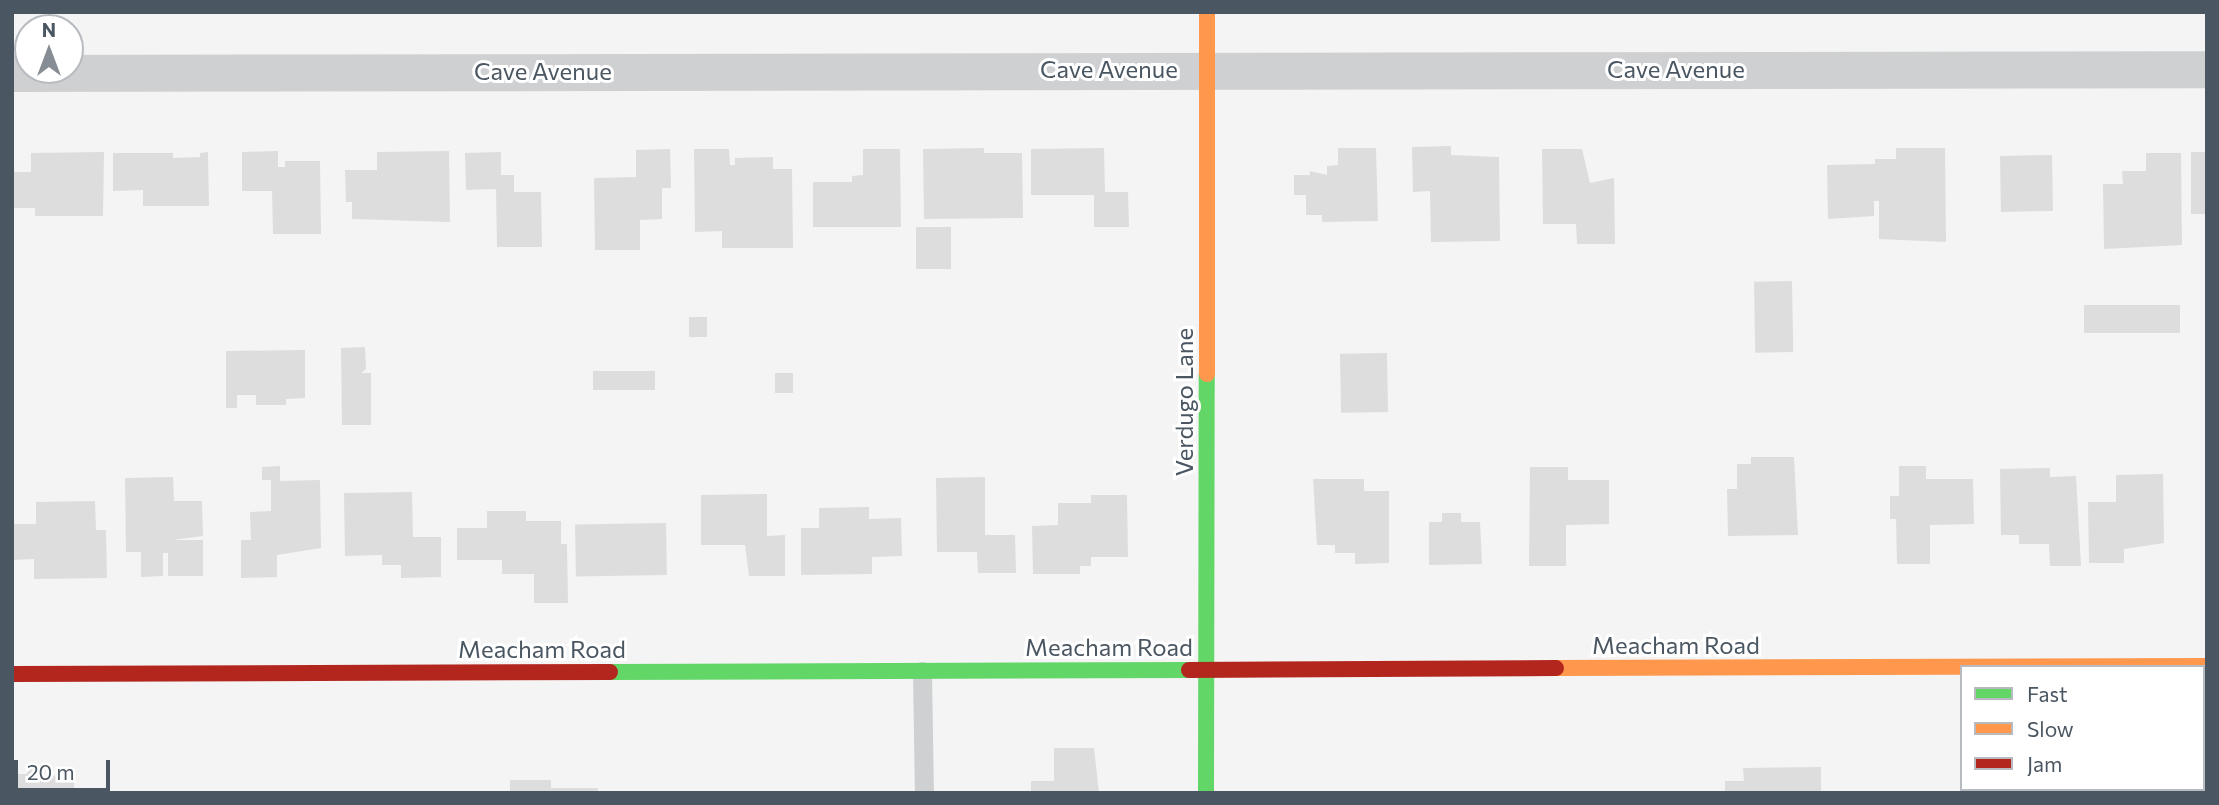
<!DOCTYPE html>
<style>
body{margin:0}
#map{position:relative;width:2219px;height:805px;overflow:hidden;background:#f4f4f4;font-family:Commissioner,sans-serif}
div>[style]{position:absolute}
.building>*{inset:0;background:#ddddde;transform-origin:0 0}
.lane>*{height:19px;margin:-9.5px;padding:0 9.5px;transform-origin:9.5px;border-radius:9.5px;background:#ced0d2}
.street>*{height:37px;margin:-18.5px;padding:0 18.5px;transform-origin:18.5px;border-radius:18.5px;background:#ced0d2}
.fast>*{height:16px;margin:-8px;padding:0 8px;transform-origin:8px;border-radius:8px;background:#63d668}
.slow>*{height:16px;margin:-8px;padding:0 8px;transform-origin:8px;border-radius:8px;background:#ff974d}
.jam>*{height:16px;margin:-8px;padding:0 8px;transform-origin:8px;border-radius:8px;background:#b3261e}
span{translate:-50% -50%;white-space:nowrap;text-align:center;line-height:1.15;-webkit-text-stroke:6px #fff;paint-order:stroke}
.street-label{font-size:24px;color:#4a5661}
.frame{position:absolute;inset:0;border:14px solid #4a5661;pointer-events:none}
.legend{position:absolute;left:1960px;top:665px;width:245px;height:126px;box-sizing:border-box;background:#fff;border:2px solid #b7bbc0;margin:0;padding:9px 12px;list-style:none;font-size:21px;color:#4a5661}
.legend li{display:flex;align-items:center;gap:14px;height:35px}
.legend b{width:35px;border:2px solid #b7bbc0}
.north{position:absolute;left:14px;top:14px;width:70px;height:70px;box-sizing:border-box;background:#fff;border:2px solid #b7bbc0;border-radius:50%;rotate:0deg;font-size:19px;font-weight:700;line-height:28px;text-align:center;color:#4a5661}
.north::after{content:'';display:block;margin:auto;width:24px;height:32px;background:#868d94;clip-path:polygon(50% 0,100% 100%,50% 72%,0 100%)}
.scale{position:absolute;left:14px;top:760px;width:96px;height:32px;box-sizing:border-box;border:4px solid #4a5661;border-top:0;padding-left:9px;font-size:21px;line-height:24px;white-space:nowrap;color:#4a5661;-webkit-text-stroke:5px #fff;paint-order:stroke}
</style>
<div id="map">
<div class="building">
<i style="clip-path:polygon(1451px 146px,1451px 155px,1499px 157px,1500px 241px,1431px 242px,1430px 191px,1413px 192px,1412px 147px)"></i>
<i style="clip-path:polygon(984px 148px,984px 153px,1022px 153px,1023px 218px,924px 219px,923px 149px)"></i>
<i style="clip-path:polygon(1104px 148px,1105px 192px,1128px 192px,1129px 227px,1094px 227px,1094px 195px,1031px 195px,1031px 149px)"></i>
<i style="clip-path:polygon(1338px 148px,1376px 148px,1378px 221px,1322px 222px,1322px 215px,1306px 215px,1306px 195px,1294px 195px,1294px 175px,1310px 175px,1310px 171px,1327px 175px,1327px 166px,1338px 165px)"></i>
<i style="clip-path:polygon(1896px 148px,1945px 148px,1946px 242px,1879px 239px,1879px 201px,1874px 201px,1874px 216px,1828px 219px,1827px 165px,1875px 164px,1875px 159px,1896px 159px)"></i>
<i style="clip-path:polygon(670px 149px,671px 188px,662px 188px,662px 219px,640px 220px,640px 250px,595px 250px,594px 178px,636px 177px,636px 150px)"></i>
<i style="clip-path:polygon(694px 149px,729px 149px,730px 165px,735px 165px,735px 158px,773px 157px,773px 169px,792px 169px,793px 248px,722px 248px,722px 231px,695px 232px)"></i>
<i style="clip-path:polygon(863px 149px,900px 149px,901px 227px,813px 227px,813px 182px,852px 182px,852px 176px,863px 175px)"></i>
<i style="clip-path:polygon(1542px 149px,1582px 149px,1590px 183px,1614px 178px,1615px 244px,1577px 244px,1576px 224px,1543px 224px)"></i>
<i style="clip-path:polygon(278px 151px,278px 167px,285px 167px,285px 161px,320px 161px,321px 234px,273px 234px,272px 191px,242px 191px,242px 152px)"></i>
<i style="clip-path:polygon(449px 151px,450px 222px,352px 219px,352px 202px,346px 202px,345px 170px,377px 170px,377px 152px)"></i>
<i style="clip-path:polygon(104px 152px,103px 216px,35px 216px,35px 208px,12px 208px,12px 172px,31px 172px,31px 153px)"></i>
<i style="clip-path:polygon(208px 152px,209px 206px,143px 206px,143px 190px,113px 191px,113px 153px,173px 153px,173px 158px,200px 157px,200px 153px)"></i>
<i style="clip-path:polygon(501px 152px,501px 175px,514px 175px,514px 192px,541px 192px,542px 247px,497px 247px,496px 189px,466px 190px,465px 153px)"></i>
<i style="left:2191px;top:152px;width:16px;height:62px"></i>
<i style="clip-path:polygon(2146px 153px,2181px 153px,2182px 245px,2104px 249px,2103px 184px,2123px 184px,2122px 171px,2146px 171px)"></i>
<i style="left:2052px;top:155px;width:56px;height:52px;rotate:89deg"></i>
<i style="left:916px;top:227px;width:35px;height:42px"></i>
<i style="left:1792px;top:281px;width:71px;height:38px;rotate:89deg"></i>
<i style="left:2180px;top:305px;width:28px;height:96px;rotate:90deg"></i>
<i style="left:689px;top:317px;width:18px;height:20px"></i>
<i style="clip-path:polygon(365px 347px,366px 369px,361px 373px,371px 373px,371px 425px,342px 425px,341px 348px)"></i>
<i style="clip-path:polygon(305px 350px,305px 398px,286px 399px,286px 405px,256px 405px,256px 395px,237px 395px,237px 408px,226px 408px,226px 351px)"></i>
<i style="left:1387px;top:353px;width:59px;height:47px;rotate:89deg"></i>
<i style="left:655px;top:371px;width:19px;height:62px;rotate:90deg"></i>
<i style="left:775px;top:373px;width:18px;height:20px"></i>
<i style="clip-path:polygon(1751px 457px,1794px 457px,1798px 535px,1728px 536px,1727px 489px,1737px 489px,1737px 464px,1751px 464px)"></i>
<i style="clip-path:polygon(280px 466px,280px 481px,320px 480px,321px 548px,277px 555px,277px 577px,241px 578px,241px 540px,251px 540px,250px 512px,271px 511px,271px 480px,262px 480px,262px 467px)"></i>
<i style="clip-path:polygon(1899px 466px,1926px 466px,1926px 479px,1973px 479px,1974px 524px,1930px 525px,1930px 564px,1897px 564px,1896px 519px,1890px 519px,1890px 496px,1899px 496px)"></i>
<i style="clip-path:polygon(1530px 467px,1568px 467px,1568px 480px,1609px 480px,1609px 524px,1566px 525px,1566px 566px,1529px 566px)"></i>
<i style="clip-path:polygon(2050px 468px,2050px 477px,2076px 476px,2081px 566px,2050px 566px,2049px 544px,2019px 544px,2019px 535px,2001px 535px,2000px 469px)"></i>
<i style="clip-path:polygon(2163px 474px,2164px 543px,2124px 549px,2124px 563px,2089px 563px,2088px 502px,2116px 502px,2116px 475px)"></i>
<i style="clip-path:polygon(173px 477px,174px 501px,202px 501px,203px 536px,173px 540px,203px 540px,203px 576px,168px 576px,168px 553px,163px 553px,163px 576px,141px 577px,141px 552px,126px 552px,125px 478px)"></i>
<i style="clip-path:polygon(985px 477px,985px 535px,1015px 535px,1016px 573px,978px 573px,977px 552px,937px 552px,936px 478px)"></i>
<i style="clip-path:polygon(1313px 479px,1364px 479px,1364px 491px,1389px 491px,1389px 563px,1355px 564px,1355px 553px,1335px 553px,1335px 545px,1317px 545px)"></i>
<i style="clip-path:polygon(412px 492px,413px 537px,441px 537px,441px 577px,401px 578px,401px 565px,382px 565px,382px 555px,345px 556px,344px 493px)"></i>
<i style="clip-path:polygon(767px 494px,767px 536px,785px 535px,785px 576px,749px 576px,745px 545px,701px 545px,701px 495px)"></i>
<i style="clip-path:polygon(1091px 495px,1127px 495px,1128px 557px,1091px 557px,1091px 566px,1080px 566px,1080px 574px,1033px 574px,1032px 526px,1058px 525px,1058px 503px,1091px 503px)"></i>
<i style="clip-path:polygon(95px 501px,96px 530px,106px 530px,107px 578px,34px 579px,34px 559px,12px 560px,12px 524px,36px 524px,36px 502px)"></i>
<i style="clip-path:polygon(869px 507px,869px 519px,901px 518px,902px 556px,872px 557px,872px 574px,801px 575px,801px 528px,819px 528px,819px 508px)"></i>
<i style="clip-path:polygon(487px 511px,526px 511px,526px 521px,561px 521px,561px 544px,567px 544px,568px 603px,534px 603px,534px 574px,502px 574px,502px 560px,457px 560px,457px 528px,487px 528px)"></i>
<i style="clip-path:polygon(1442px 513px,1461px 513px,1461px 522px,1480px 522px,1482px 564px,1429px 565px,1429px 522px,1442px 522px)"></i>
<i style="left:666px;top:523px;width:52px;height:91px;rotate:89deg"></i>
<i style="clip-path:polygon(1054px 748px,1094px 748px,1099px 793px,1031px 793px,1031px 781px,1054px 781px)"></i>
<i style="clip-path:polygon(27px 766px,44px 766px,44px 776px,74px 775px,74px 793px,12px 793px,12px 774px,27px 774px)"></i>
<i style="clip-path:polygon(1821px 767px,1821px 793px,1725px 793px,1725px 781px,1744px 781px,1743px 768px)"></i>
<i style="clip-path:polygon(510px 780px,551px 780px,551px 788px,598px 788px,598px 793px,510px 793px)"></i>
<i style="left:2059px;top:789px;width:48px;height:4px"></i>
</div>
<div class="lane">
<i style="left:922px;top:671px;width:122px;rotate:89.1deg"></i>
</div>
<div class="street">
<i style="left:12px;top:73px;width:2195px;rotate:-0.1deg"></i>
</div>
<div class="fast">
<i style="left:610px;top:672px;width:579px;rotate:-0.2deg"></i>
<i style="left:1206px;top:793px;width:419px;rotate:-89.9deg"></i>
</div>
<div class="slow">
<i style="left:1207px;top:374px;width:362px;rotate:-90deg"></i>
<i style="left:1556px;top:668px;width:651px;rotate:-0.18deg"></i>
</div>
<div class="jam">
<i style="left:1189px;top:670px;width:367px;rotate:-0.3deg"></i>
<i style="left:12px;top:674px;width:598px;rotate:-0.19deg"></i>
</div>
<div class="street-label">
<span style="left:1109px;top:69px">Cave Avenue</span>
<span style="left:1676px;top:69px">Cave Avenue</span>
<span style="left:543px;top:71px">Cave Avenue</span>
<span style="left:1184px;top:402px;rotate:-90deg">Verdugo Lane</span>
<span style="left:1676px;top:645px">Meacham Road</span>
<span style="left:1109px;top:647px">Meacham Road</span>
<span style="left:542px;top:649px">Meacham Road</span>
</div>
<div class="frame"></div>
<ul class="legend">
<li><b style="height:9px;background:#63d668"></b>Fast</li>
<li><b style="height:9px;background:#ff974d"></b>Slow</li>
<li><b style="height:9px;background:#b3261e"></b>Jam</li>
</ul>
<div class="north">N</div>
<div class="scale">20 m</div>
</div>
